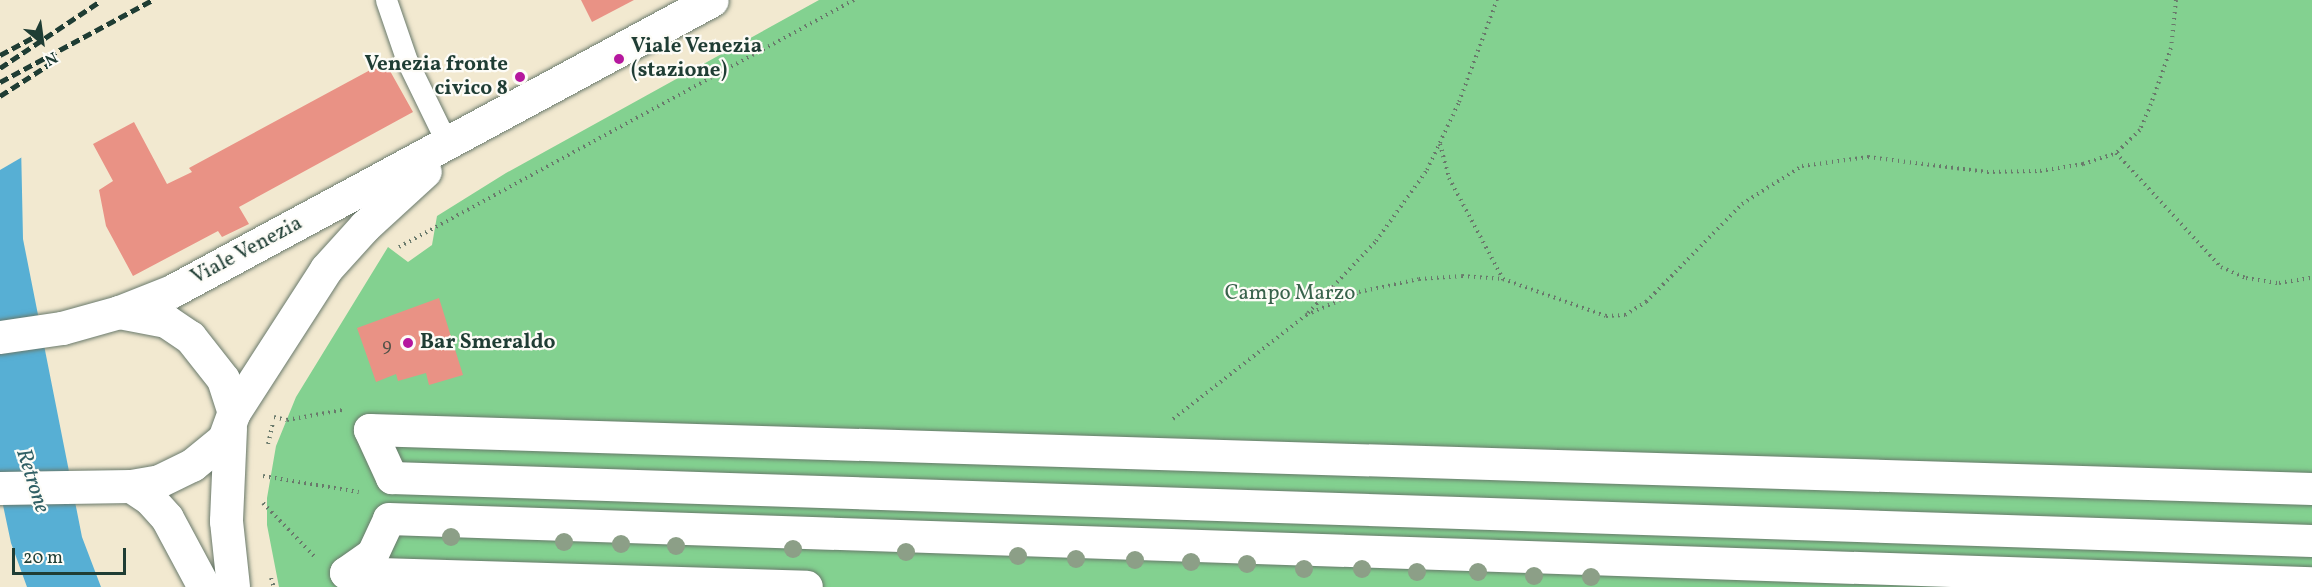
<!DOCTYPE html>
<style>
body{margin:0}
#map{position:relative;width:2312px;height:587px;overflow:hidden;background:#f2e9d0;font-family:Vollkorn,serif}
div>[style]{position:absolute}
.green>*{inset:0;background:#83d190}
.water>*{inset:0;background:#57afd4}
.pier>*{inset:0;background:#f2e9d0}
.building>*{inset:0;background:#e99285}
.path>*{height:4px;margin-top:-2px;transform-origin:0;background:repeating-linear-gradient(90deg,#69796b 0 1.5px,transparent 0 6px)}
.roads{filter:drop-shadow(0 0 2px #69796b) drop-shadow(0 0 2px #69796b)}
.service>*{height:21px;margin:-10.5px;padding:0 10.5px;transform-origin:10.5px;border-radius:10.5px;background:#fff}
.pedestrian>*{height:32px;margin:-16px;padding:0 16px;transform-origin:16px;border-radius:16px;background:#fff}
.minor>*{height:33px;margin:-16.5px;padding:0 16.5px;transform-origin:16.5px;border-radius:16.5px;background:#fff}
.secondary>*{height:33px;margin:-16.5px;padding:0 16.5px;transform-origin:16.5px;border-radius:16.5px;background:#fff}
.rail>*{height:4.5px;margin-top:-2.25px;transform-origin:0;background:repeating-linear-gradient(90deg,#1f3d34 0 9px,transparent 0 13.5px)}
.trees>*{width:18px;height:18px;margin:-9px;border-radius:50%;background:#8c9f87}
.dots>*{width:16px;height:16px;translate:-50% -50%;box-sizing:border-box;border:3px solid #fdfcf7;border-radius:50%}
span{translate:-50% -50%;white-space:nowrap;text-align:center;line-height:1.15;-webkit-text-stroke:4.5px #fdfcf7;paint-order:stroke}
.number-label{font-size:18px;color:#525248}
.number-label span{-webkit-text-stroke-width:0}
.poi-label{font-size:21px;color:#1f3d34;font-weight:700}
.left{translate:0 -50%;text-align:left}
.right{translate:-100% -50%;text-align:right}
.street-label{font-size:21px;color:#1f3d34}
.park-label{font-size:21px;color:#38624b}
.water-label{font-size:22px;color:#305f64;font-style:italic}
.north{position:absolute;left:12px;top:12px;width:60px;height:60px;-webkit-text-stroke:4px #fdfcf7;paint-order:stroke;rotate:151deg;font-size:16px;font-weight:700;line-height:24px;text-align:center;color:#1f3d34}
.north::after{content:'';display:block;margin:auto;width:21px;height:27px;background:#1f3d34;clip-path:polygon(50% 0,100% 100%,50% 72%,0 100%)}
.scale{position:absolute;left:12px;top:548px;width:114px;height:27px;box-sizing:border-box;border:3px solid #1f3d34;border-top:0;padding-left:8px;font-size:18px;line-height:21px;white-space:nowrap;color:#1f3d34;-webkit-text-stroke:4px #fdfcf7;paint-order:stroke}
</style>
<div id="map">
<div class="green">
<i style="clip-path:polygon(819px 0,2312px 0,2312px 587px,279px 587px,267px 525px,267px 498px,276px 446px,296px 397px,388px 247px,408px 262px,432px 245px,437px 216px,506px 173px)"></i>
</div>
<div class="water">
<i style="clip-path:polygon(0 0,18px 0,23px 239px,82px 537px,101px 587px,27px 587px,11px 543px,0 491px)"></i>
</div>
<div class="pier">
<i style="clip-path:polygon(0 0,21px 0,24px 156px,0 170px)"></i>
</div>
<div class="building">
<i style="clip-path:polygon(581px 0,634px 0,592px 22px)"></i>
<i style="clip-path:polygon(385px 62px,413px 112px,239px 207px,249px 224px,222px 237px,218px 231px,133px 276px,106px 226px,99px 190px,113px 181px,93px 144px,134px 122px,167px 184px,192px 172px,189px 168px)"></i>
<i style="clip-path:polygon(439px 298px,463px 375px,429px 385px,426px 373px,398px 381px,396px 374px,376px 382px,357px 328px)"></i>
</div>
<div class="path">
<i style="left:2176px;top:0;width:48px;rotate:95.9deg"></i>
<i style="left:2171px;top:48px;width:59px;rotate:109.7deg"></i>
<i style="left:2151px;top:104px;width:28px;rotate:113deg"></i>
<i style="left:2140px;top:130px;width:33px;rotate:136deg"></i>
<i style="left:2116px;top:153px;width:155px;rotate:47.4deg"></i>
<i style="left:2221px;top:267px;width:27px;rotate:24deg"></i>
<i style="left:2246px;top:278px;width:33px;rotate:9deg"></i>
<i style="left:2279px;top:283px;width:33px;rotate:-9deg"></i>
<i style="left:1440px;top:144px;width:35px;rotate:75deg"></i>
<i style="left:1449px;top:178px;width:115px;rotate:61.9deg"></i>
<i style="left:399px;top:247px;width:518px;rotate:-28.5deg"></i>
<i style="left:1308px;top:313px;width:99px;rotate:-46.6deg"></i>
<i style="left:1376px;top:241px;width:87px;rotate:-54.3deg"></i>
<i style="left:1427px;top:170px;width:75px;rotate:-64.8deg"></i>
<i style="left:1459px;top:102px;width:109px;rotate:-69.6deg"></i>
<i style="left:274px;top:417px;width:13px;rotate:13deg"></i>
<i style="left:287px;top:420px;width:56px;rotate:-10.3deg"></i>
<i style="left:1173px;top:419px;width:169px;rotate:-38deg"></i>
<i style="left:1306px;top:315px;width:58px;rotate:-23.5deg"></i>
<i style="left:1359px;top:292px;width:61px;rotate:-12.2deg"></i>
<i style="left:1419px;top:279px;width:43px;rotate:-4deg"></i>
<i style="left:1462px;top:276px;width:41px;rotate:4.2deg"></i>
<i style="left:1503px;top:279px;width:109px;rotate:19.8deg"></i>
<i style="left:1606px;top:316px;width:19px;rotate:-3deg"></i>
<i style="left:1625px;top:315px;width:25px;rotate:-32deg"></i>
<i style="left:1646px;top:302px;width:137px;rotate:-45.6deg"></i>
<i style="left:1742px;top:204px;width:71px;rotate:-32.3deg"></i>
<i style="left:1802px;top:166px;width:67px;rotate:-7.8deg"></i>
<i style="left:1868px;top:157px;width:120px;rotate:7.2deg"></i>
<i style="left:1987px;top:172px;width:53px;rotate:-1.1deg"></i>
<i style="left:2040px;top:171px;width:44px;rotate:-9.2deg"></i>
<i style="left:2083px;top:164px;width:35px;rotate:-18deg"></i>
<i style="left:268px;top:444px;width:23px;rotate:-77deg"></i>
<i style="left:263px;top:476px;width:97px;rotate:9.5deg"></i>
<i style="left:263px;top:503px;width:76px;rotate:46.1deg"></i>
<i style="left:271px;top:578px;width:9px;rotate:72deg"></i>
</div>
<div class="roads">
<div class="service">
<i style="left:386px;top:0;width:65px;rotate:71deg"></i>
<i style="left:407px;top:61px;width:93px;rotate:64deg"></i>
</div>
<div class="pedestrian">
<i style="left:2312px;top:489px;width:1943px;rotate:-178.26deg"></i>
<i style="left:370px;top:430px;width:53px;rotate:65.4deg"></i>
<i style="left:392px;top:478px;width:1921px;rotate:1.88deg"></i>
<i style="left:346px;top:573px;width:33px;rotate:-35deg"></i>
<i style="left:373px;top:554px;width:38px;rotate:-65deg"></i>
<i style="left:389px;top:519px;width:1924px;rotate:1.91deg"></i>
<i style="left:346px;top:573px;width:461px;rotate:1.7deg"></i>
</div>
<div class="minor">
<i style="left:230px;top:428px;width:93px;rotate:92.5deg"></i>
<i style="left:226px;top:521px;width:66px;rotate:83.9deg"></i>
<i style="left:131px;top:486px;width:23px;rotate:34deg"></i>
<i style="left:150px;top:499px;width:25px;rotate:48deg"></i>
<i style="left:167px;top:518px;width:78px;rotate:61.8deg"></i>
</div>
<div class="secondary">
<i style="left:119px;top:312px;width:48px;rotate:10.8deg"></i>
<i style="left:166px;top:321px;width:29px;rotate:34deg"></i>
<i style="left:190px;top:337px;width:53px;rotate:51.8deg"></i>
<i style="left:223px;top:379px;width:35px;rotate:72deg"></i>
<i style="left:0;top:337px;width:63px;rotate:-8.3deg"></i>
<i style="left:62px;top:328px;width:59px;rotate:-15.7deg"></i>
<i style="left:119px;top:312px;width:57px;rotate:-21.6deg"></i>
<i style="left:172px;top:291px;width:613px;rotate:-28.32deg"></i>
<i style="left:0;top:488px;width:131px;rotate:-0.9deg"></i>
<i style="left:131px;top:486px;width:28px;rotate:-10deg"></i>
<i style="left:159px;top:481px;width:37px;rotate:-26deg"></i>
<i style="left:192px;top:465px;width:41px;rotate:-39.1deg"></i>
<i style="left:224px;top:439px;width:29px;rotate:-70deg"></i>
<i style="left:234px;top:412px;width:170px;rotate:-57.2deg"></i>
<i style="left:326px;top:269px;width:58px;rotate:-47.8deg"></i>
<i style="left:365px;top:226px;width:81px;rotate:-42.5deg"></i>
</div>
</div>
<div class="rail">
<i style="left:0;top:55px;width:36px;rotate:-28deg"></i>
<i style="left:0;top:68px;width:119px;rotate:-33.7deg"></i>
<i style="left:0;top:82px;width:173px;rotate:-28.3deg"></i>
<i style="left:0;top:96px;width:63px;rotate:-32.7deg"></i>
</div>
<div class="trees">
<i style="left:451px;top:537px"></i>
<i style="left:564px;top:542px"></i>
<i style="left:621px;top:544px"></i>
<i style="left:676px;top:546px"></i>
<i style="left:793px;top:549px"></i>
<i style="left:906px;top:552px"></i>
<i style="left:1018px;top:556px"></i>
<i style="left:1076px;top:559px"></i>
<i style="left:1135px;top:560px"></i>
<i style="left:1191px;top:562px"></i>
<i style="left:1247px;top:564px"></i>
<i style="left:1304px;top:569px"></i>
<i style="left:1362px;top:569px"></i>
<i style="left:1417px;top:572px"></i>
<i style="left:1478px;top:572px"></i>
<i style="left:1534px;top:576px"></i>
<i style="left:1591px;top:577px"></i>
</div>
<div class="dots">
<i style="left:619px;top:59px;background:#b5179e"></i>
<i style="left:520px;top:77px;background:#b5179e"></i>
<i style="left:408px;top:343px;background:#b5179e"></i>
</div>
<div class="number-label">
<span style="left:387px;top:347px">9</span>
</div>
<div class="poi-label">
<span class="left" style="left:631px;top:59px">Viale Venezia<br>(stazione)</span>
<span class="right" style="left:508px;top:77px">Venezia fronte<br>civico 8</span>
<span class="left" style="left:420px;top:343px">Bar Smeraldo</span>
</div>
<div class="street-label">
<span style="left:247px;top:251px;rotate:-28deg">Viale Venezia</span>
</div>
<div class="park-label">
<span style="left:1290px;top:294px">Campo Marzo</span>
</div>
<div class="water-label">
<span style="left:32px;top:481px;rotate:72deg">Retrone</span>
</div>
<div class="north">N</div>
<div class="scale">20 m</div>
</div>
